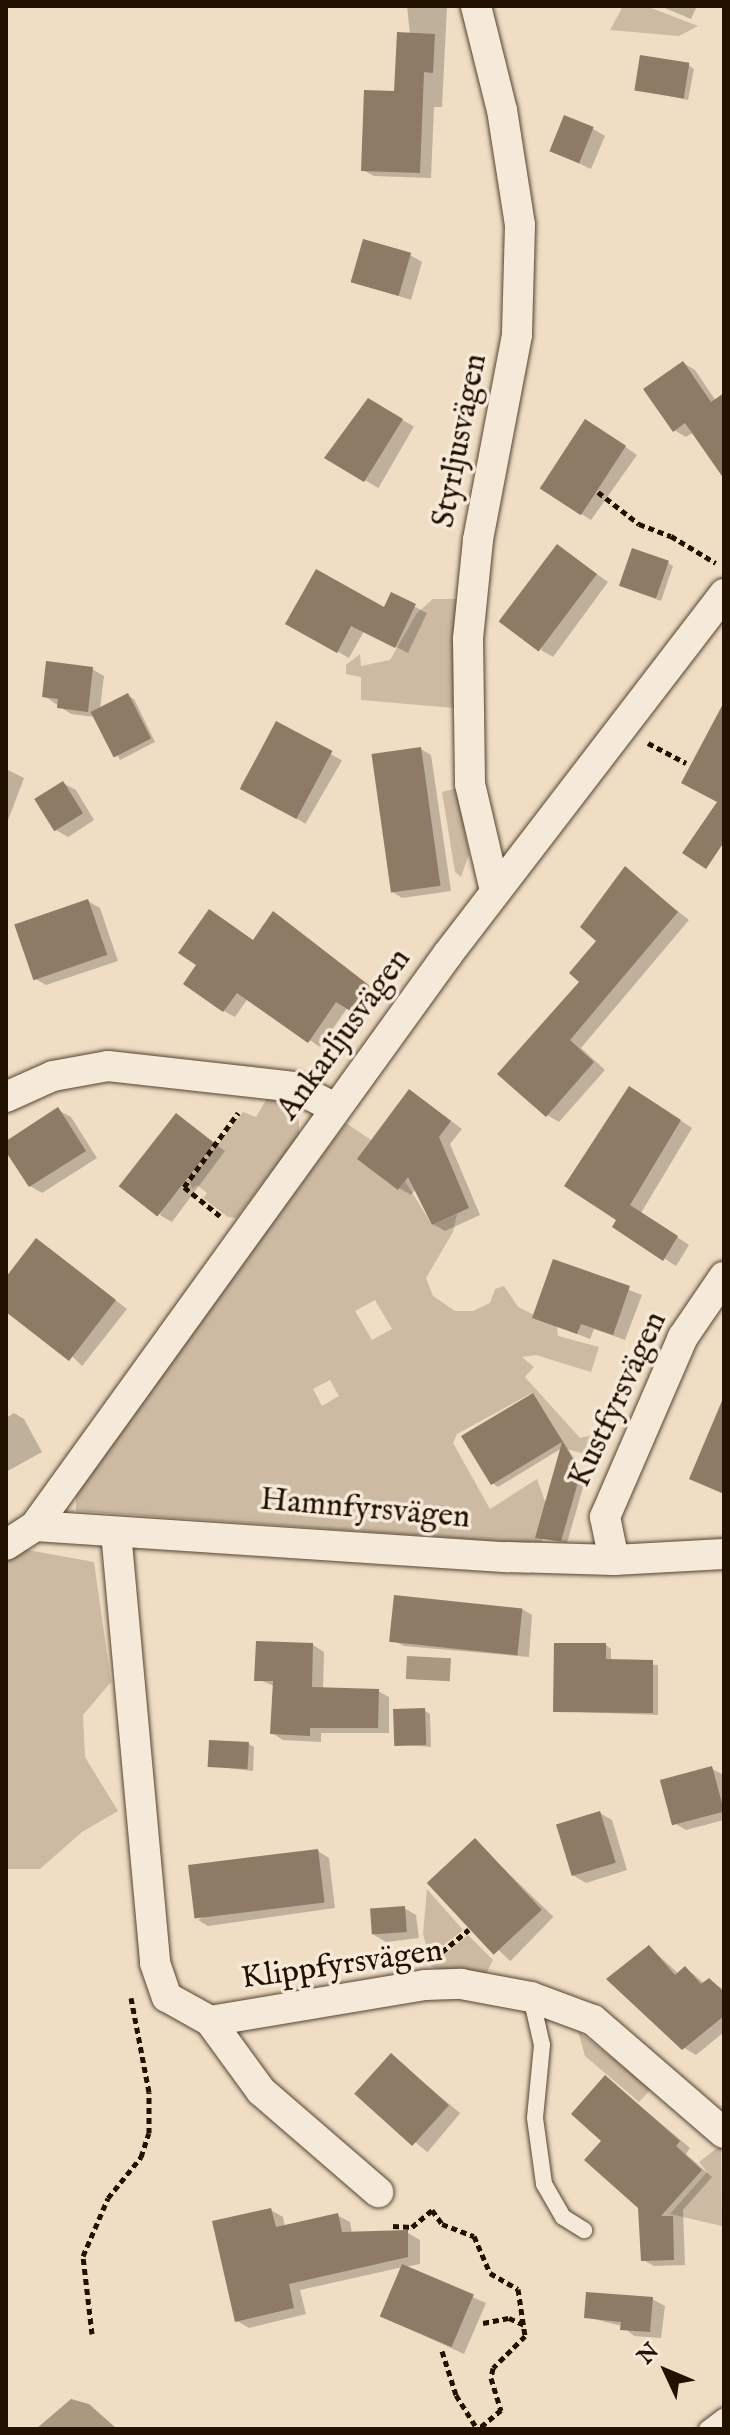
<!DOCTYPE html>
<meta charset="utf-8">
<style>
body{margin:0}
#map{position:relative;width:730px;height:2435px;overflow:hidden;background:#efddc4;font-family:"IM FELL English",serif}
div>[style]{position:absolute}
.green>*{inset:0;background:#ccbaa3}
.water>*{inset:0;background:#aa9881;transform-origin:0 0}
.shadow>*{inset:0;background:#0003;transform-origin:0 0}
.building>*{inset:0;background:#8d7b66;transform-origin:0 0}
.path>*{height:5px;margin-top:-2.5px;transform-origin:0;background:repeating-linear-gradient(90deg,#231100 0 6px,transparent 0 10px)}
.roads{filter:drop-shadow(0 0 2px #564431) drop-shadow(0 0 2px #564431)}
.lane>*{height:16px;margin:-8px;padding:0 8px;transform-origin:8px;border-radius:8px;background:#f5e9d9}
.street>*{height:30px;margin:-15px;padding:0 15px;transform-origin:15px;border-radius:15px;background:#f5e9d9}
span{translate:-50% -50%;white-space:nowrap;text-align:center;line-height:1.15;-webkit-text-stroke:7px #f5e9d9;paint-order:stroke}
.street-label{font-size:32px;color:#231100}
.frame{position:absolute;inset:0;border:8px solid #231100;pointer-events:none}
.north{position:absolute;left:626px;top:2331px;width:80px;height:80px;-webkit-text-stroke:6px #f5e9d9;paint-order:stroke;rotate:314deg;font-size:22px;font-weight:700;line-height:32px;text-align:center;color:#231100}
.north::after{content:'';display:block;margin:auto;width:28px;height:36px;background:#231100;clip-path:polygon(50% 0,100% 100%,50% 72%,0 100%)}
</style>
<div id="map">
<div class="green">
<i style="clip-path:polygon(623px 6px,646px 6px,698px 26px,679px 36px,610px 30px)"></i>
<i style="clip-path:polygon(433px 599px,461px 599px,454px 708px,361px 700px,361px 677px,346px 674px,346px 665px,360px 654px,361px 666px,390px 660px,417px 613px)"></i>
<i style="clip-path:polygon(457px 788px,469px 854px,461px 877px,455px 872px,442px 792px)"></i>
<i style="clip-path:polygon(271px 1092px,293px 1099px,299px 1107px,299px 1135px,236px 1218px,228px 1217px,203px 1198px,207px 1193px,197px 1185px,192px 1189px,190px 1181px,243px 1112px,256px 1117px)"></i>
<i style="clip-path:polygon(evenodd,346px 1123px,371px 1140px,358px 1159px,399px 1189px,405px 1181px,432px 1225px,457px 1214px,453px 1232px,426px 1278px,433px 1296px,455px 1311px,473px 1311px,490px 1303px,495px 1289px,504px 1286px,518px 1307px,557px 1326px,558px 1336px,599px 1347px,591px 1372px,536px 1355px,522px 1357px,534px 1367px,525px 1377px,580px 1438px,602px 1433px,588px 1455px,567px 1449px,532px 1393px,457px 1434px,453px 1443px,490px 1509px,537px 1479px,547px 1507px,542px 1544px,76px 1511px,76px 1493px,346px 1123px,375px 1300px,392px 1329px,372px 1340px,355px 1311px,375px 1300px,346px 1123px,330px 1380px,339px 1396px,322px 1406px,313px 1389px,330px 1380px)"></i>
<i style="clip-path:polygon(6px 1546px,94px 1562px,111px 1682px,83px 1715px,85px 1757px,118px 1811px,82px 1832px,40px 1869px,6px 1869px)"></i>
<i style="clip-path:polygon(427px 1889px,463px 1930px,429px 1956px,423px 1934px)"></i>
<i style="clip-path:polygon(468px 1935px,493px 1960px,484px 1978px,443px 1973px,431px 1966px)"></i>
<i style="clip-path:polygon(578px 2031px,651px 2089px,639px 2102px,585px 2056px)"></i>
<i style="clip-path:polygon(721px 2145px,722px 2226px,670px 2214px,707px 2172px,699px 2162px)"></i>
</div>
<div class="water">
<i style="left:407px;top:1656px;width:44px;height:23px;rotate:3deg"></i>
<i style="clip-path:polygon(71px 2399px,89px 2404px,117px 2429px,36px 2429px)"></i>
</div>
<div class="shadow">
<i style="clip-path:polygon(407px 6px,447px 6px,442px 107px,434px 107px,431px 178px,374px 176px,363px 170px,396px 93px,410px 34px)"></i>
<i style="clip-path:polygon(660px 6px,697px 6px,691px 19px)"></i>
<i style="clip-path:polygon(688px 65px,694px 69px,688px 100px,636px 89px)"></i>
<i style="clip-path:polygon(593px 129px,605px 136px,591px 169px,551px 151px)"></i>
<i style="clip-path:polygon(410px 255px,422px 262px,411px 300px,353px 281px)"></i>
<i style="clip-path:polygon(683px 363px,695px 370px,716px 401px,724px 395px,724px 472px,694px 432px,686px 437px,674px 430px)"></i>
<i style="left:368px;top:400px;width:53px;height:71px;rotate:30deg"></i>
<i style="clip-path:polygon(598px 428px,637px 455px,591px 520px,540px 487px)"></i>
<i style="clip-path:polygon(569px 554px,608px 582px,553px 657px,541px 650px)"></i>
<i style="clip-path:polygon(668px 563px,673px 566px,661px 601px,626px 588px)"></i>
<i style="clip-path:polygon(392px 595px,427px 613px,408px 653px,364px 631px,349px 658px,287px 623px,385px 610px)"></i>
<i style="clip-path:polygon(92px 669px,104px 676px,100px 709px,128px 696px,134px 699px,155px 742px,120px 760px,95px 717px,71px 714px,44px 696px)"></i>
<i style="left:277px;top:723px;width:75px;height:73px;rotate:30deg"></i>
<i style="clip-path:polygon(421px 749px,431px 755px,451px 891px,402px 898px,391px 891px)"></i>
<i style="clip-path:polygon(6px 769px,24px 778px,7px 823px,6px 823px)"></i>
<i style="clip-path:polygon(63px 783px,76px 790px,94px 820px,68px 837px,56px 830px)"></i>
<i style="clip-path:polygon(625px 869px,689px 920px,581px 1048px,605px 1070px,559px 1122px,547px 1115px,581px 982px)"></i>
<i style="clip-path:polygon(88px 901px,100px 908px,118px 961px,46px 985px,34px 978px)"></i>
<i style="clip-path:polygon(273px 913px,380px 994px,363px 1017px,348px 1007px,320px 1047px,248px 998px,235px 1017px,224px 1011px,254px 942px)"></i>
<i style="clip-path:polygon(642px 1095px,692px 1128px,641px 1213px,689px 1245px,676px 1266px,615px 1227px)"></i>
<i style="clip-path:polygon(422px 1099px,462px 1129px,450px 1144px,480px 1215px,445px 1231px,433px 1224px,416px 1189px,411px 1195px,399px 1188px)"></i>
<i style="clip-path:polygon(58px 1110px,71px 1117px,97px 1158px,42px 1193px,30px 1186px,6px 1143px)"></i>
<i style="clip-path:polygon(188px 1123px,225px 1151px,172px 1222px,160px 1215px)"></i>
<i style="clip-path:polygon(49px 1248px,127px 1309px,82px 1366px,6px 1290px,6px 1281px)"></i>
<i style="clip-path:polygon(554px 1261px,642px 1295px,625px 1340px,594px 1329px,590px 1339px,535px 1317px)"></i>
<i style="clip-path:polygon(533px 1395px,586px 1477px,567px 1543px,538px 1538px,562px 1448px,498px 1487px,492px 1483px)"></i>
<i style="clip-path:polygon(14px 1413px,24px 1419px,42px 1452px,6px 1472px,6px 1418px)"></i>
<i style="clip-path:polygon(522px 1609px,532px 1615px,529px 1657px,404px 1646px,394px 1641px)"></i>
<i style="clip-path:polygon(313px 1645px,324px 1652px,323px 1690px,378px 1691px,389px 1697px,389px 1733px,321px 1733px,321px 1742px,283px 1740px,272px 1733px,274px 1686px,257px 1679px)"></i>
<i style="clip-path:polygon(606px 1645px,611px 1649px,611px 1662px,658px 1665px,658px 1715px,555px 1711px)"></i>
<i style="clip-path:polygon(424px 1710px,430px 1714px,431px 1747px,396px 1744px)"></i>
<i style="clip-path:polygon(249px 1744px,254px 1747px,253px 1771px,210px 1766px)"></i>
<i style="clip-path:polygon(712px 1769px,724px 1775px,724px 1820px,686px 1830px,674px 1823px)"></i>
<i style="clip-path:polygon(600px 1813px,612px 1820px,627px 1870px,586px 1883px,574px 1876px)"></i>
<i style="left:475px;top:1841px;width:109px;height:62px;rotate:44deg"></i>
<i style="clip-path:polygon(318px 1851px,329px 1858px,335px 1908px,208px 1926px,198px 1920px)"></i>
<i style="clip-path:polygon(404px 1908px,416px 1915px,419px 1938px,386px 1942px,374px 1935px)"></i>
<i style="clip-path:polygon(649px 1947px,679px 1974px,686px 1968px,705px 1984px,710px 1980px,724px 1990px,724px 2032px,696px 2055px,684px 2048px)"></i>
<i style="left:392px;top:2056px;width:89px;height:51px;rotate:40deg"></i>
<i style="clip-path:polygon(606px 2077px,690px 2148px,686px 2154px,712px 2177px,683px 2210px,685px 2265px,654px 2266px,643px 2260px,640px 2207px,604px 2141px)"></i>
<i style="clip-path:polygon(271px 2210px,283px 2217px,285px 2227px,337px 2215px,350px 2222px,352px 2234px,408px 2233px,420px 2240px,420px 2264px,405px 2267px,486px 2303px,464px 2354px,394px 2322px,403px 2267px,300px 2290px,306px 2314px,249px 2328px,237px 2321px)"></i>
<i style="clip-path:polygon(652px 2299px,665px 2306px,661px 2338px,634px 2336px,622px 2326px,586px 2317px)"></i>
</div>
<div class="building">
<i style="clip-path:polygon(397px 32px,435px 34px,433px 73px,424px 72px,420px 173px,361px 171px,364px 90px,394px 91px)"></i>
<i style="left:640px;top:55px;width:50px;height:36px;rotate:9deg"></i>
<i style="left:564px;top:115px;width:32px;height:39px;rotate:22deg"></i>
<i style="left:363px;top:239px;width:50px;height:45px;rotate:16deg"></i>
<i style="clip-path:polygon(683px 361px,711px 402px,724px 393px,724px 479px,685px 423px,673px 432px,643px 389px)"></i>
<i style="clip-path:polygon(368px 398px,403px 419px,364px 482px,324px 458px)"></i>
<i style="left:585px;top:419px;width:49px;height:83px;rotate:33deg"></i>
<i style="left:557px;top:544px;width:50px;height:97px;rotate:37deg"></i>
<i style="left:632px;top:548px;width:39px;height:40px;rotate:19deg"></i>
<i style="clip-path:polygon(316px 569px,384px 607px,391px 592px,416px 604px,395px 648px,351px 626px,337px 653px,285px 624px)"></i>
<i style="clip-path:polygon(46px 661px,93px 667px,88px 712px,57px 708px,58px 699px,42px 697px)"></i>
<i style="left:128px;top:693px;width:51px;height:42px;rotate:63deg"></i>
<i style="clip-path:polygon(724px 702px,724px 842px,706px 869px,682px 853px,717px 802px,681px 783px)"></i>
<i style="left:276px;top:721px;width:64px;height:77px;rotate:28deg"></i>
<i style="left:421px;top:747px;width:140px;height:50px;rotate:82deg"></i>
<i style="left:63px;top:781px;width:38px;height:34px;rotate:58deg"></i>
<i style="clip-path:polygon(625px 866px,678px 912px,570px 1040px,594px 1062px,546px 1117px,497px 1074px,579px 982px,569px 973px,596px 941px,580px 927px)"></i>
<i style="left:88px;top:899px;width:59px;height:78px;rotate:71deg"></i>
<i style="clip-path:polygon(209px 909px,253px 940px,273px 911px,370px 986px,352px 1012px,336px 1002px,308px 1043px,237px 993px,223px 1012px,183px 984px,196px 965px,178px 953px)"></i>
<i style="clip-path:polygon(629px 1086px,681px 1120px,630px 1205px,678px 1236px,663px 1261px,612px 1227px,616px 1220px,564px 1186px)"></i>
<i style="clip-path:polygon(409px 1089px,451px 1121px,439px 1137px,469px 1208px,432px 1225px,408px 1177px,398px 1190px,357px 1159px)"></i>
<i style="clip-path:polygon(58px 1107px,86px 1151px,29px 1187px,6px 1152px,6px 1141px)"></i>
<i style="left:176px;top:1113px;width:49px;height:93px;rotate:38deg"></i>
<i style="clip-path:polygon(36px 1238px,116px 1300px,69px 1361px,6px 1312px,6px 1277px)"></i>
<i style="clip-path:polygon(553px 1259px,630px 1286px,613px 1335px,581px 1324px,577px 1334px,532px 1318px)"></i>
<i style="clip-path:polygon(533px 1393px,581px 1472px,561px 1541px,535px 1538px,562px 1442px,491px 1485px,461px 1436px)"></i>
<i style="clip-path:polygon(724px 1396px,724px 1494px,689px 1479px)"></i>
<i style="left:394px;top:1595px;width:129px;height:47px;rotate:6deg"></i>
<i style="clip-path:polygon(256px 1641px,313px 1643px,312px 1687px,379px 1689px,378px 1728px,310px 1728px,310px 1736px,270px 1734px,273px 1681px,254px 1681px)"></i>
<i style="clip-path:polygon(554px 1643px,606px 1643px,606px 1659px,653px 1660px,653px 1713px,553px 1712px)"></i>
<i style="left:425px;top:1708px;width:37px;height:32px;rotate:88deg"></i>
<i style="left:209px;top:1740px;width:40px;height:27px;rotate:3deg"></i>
<i style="left:712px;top:1766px;width:47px;height:54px;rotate:75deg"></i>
<i style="left:600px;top:1811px;width:54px;height:46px;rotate:73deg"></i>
<i style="left:475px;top:1838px;width:98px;height:66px;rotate:47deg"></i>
<i style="left:318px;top:1849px;width:54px;height:131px;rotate:83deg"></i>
<i style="left:405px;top:1906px;width:26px;height:35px;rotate:86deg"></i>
<i style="clip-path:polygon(649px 1945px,675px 1975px,685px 1966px,701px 1984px,709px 1978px,724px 1992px,724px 2016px,682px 2050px,606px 1979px)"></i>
<i style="left:391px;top:2053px;width:78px;height:55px;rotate:42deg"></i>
<i style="clip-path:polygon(605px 2075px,680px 2141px,676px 2146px,702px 2170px,661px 2216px,673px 2216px,674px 2260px,641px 2261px,638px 2208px,584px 2160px,601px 2141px,571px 2114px)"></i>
<i style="clip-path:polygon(271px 2208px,276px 2227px,338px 2213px,342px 2232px,408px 2230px,408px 2257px,289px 2284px,294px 2308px,235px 2322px,212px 2221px)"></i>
<i style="left:402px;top:2264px;width:78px;height:57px;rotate:23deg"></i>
<i style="clip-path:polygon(586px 2292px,653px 2297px,650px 2332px,620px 2330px,621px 2322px,584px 2318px)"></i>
</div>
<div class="path">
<i style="left:598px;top:492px;width:52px;rotate:38deg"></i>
<i style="left:639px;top:524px;width:34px;rotate:21deg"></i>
<i style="left:671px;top:536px;width:52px;rotate:31deg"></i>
<i style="left:648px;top:743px;width:43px;rotate:27.8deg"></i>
<i style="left:220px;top:1216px;width:46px;rotate:-141.1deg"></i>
<i style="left:184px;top:1187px;width:92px;rotate:-53.9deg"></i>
<i style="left:442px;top:1952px;width:35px;rotate:-40deg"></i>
<i style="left:393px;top:2226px;width:19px;rotate:3deg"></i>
<i style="left:412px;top:2227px;width:26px;rotate:-40deg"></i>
<i style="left:432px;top:2210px;width:17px;rotate:54deg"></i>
<i style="left:442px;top:2224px;width:34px;rotate:21deg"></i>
<i style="left:474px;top:2236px;width:40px;rotate:66.6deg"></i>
<i style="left:490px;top:2273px;width:32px;rotate:30deg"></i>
<i style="left:518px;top:2289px;width:48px;rotate:81.5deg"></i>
<i style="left:525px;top:2336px;width:45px;rotate:135deg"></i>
<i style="left:493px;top:2368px;width:10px;rotate:101deg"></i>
<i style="left:491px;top:2378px;width:34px;rotate:73deg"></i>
<i style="left:501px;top:2410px;width:30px;rotate:140deg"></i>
<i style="left:483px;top:2323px;width:26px;rotate:-11deg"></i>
<i style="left:509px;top:2318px;width:17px;rotate:24deg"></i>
<i style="left:92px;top:2334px;width:79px;rotate:-96.6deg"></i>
<i style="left:83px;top:2256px;width:63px;rotate:-66.7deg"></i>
<i style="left:108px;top:2198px;width:53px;rotate:-51.2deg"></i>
<i style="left:141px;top:2157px;width:25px;rotate:-72deg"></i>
<i style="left:149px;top:2133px;width:41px;rotate:-90deg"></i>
<i style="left:149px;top:2092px;width:96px;rotate:-100.8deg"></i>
<i style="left:442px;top:2351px;width:46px;rotate:72.3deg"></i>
<i style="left:456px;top:2395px;width:40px;rotate:58deg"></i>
</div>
<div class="roads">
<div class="lane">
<i style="left:531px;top:1997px;width:49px;rotate:77.1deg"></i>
<i style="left:542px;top:2045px;width:73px;rotate:95.5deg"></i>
<i style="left:535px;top:2118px;width:67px;rotate:82.2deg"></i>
<i style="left:544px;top:2184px;width:38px;rotate:60deg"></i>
<i style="left:563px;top:2217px;width:25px;rotate:32deg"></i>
<i style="left:707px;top:2429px;width:21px;rotate:-37deg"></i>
</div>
<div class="street">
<i style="left:476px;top:6px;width:107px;rotate:76deg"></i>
<i style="left:502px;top:110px;width:116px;rotate:81.1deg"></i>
<i style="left:520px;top:225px;width:110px;rotate:91.6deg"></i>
<i style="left:517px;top:335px;width:209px;rotate:100.8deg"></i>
<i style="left:478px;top:540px;width:100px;rotate:95.8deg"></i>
<i style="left:468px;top:639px;width:145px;rotate:89.2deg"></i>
<i style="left:470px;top:784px;width:110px;rotate:76.8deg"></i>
<i style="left:6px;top:1097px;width:51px;rotate:-24.1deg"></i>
<i style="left:53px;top:1076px;width:56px;rotate:-10.3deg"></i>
<i style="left:108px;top:1066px;width:187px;rotate:6.4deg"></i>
<i style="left:294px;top:1087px;width:46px;rotate:27.1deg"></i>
<i style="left:35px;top:1526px;width:706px;rotate:-54.17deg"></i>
<i style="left:448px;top:954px;width:454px;rotate:-52.5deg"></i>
<i style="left:116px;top:1532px;width:433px;rotate:84.8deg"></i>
<i style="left:155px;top:1963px;width:36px;rotate:71deg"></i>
<i style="left:167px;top:1997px;width:49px;rotate:29.2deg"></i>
<i style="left:210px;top:2021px;width:218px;rotate:-9.5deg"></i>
<i style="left:425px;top:1985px;width:36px;rotate:-2deg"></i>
<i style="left:461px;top:1984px;width:71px;rotate:10.5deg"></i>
<i style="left:531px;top:1997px;width:66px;rotate:20.4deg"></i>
<i style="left:593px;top:2020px;width:173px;rotate:40.8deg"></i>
<i style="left:6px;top:1545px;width:35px;rotate:-33deg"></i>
<i style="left:35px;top:1526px;width:473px;rotate:3.8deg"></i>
<i style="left:507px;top:1557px;width:107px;rotate:1.6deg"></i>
<i style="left:614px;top:1560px;width:110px;rotate:-3.1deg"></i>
<i style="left:614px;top:1560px;width:44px;rotate:-101.8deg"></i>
<i style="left:605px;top:1517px;width:196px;rotate:-66.6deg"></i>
<i style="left:683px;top:1337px;width:73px;rotate:-55.7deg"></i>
<i style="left:210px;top:2021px;width:87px;rotate:53.9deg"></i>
<i style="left:261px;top:2091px;width:155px;rotate:40.8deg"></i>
</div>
</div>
<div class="street-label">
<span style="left:461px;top:441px;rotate:-79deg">Styrljusvägen</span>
<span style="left:345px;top:1035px;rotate:-54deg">Ankarljusvägen</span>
<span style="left:619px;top:1400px;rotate:-65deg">Kustfyrsvägen</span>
<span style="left:365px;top:1510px;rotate:5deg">Hamnfyrsvägen</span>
<span style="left:342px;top:1966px;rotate:-8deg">Klippfyrsvägen</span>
</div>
<div class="frame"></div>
<div class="north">N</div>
</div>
